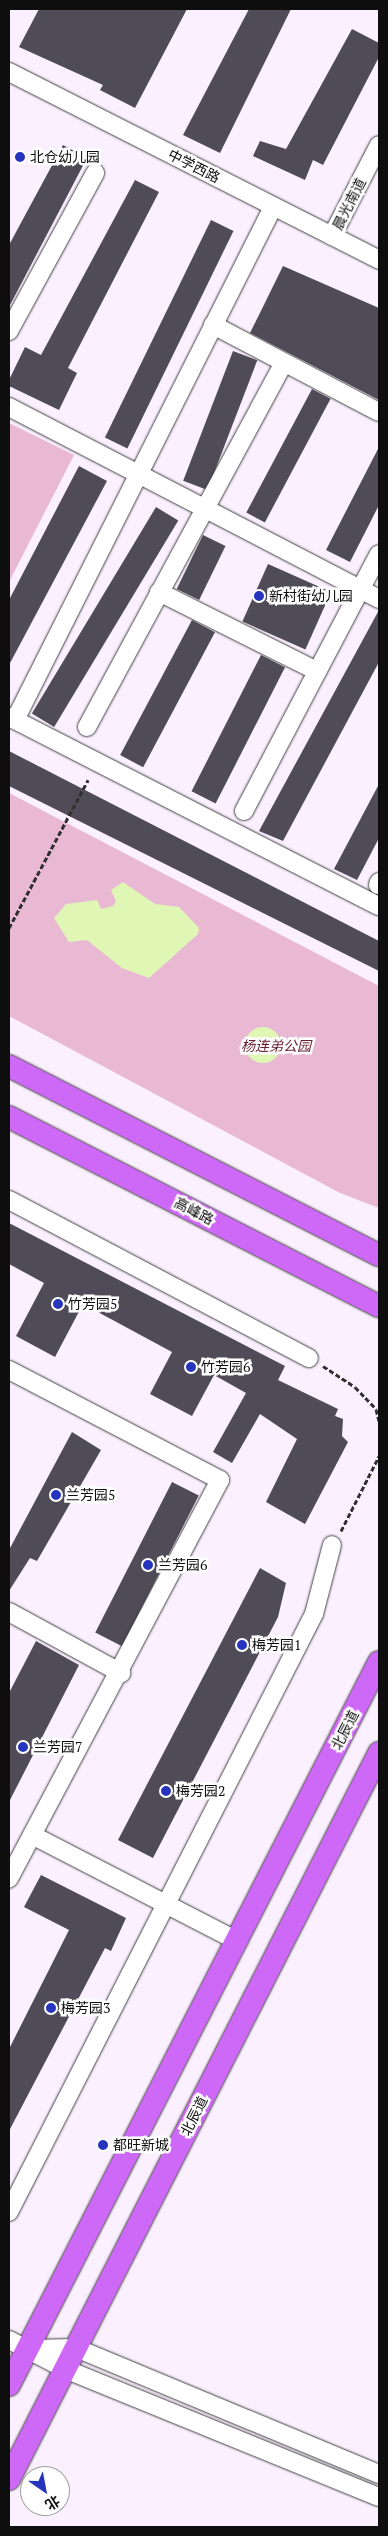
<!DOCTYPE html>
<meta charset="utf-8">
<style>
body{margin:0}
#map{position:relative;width:388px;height:2536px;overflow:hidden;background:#fbf0ff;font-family:"PT Serif","Noto Sans SC",serif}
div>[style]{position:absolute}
.green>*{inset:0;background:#e9b9d4}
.water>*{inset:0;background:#e0f6b5}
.round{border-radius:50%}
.building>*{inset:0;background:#4f4b57;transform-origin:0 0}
.path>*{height:3px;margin-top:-1.5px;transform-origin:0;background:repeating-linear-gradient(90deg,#303030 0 5px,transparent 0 7.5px)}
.roads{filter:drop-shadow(0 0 1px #414141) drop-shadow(0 0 1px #414141)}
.minor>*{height:18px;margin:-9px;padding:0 9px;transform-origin:9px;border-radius:9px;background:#fff}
.major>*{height:22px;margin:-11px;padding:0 11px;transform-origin:11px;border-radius:11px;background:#ce68f7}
.dots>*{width:14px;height:14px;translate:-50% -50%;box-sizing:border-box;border:2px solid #fff;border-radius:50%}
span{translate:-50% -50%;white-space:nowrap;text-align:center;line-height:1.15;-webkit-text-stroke:5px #fff;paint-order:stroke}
.poi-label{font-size:14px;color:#0e0e0e}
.left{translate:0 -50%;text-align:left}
.street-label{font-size:14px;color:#0e0e0e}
.park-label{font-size:14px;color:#661f30;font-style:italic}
.frame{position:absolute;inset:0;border:10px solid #0e0e0e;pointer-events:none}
.north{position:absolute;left:20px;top:2466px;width:50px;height:50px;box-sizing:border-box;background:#fff;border:1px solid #9f9f9f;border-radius:50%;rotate:147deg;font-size:14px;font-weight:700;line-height:20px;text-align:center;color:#0e0e0e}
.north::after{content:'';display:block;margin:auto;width:18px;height:22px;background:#2734bd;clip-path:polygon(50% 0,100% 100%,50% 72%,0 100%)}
</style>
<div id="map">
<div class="green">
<i style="clip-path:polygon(9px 423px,74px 455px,9px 582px)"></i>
<i style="clip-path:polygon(9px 793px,379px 986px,379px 1208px,340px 1193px,9px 1016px)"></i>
</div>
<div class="water">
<i style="clip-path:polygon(123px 882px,155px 904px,179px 907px,199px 928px,198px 934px,149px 978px,122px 968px,87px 940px,69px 942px,54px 918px,66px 904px,97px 900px,101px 909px,113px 906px,116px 901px,111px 890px)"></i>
<i class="round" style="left:245px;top:1027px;width:36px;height:36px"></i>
</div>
<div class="building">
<i style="clip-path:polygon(39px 9px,187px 9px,135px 108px,100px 90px,103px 85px,19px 47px)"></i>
<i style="clip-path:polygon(249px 9px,291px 9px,220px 153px,183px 135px)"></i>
<i style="clip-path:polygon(352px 29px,379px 43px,379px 57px,323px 165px,313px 160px,305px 180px,253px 156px,260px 141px,286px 149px)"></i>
<i style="clip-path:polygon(63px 145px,87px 158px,9px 307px,9px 245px)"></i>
<i style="clip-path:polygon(135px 180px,159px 192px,68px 368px,77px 373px,59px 410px,9px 386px,9px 380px,25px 347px,41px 355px)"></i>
<i style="left:211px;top:220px;width:25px;height:242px;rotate:26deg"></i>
<i style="clip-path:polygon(283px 266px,379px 308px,379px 400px,250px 333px)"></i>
<i style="left:233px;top:351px;width:26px;height:139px;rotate:21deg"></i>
<i style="left:312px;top:389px;width:21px;height:140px;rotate:28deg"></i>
<i style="clip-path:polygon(379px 447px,379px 505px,350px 562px,326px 550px)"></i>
<i style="clip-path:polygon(79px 466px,107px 481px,9px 665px,9px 600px)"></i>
<i style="left:156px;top:507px;width:26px;height:241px;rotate:31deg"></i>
<i style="left:203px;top:535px;width:25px;height:60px;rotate:26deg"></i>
<i style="left:268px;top:564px;width:69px;height:63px;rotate:24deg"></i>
<i style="clip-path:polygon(379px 610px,379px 662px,283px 841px,259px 831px)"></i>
<i style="left:192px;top:620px;width:26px;height:153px;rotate:28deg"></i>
<i style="left:261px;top:655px;width:27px;height:153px;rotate:27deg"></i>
<i style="clip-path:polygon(9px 751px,379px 941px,379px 971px,9px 786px)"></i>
<i style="clip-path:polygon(379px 784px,379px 838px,357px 880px,334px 869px)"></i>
<i style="clip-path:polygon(9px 1223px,285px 1366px,278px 1380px,338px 1409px,335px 1416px,343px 1419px,342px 1436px,348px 1442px,305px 1524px,266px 1502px,297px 1439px,260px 1414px,232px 1463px,213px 1452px,246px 1393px,214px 1375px,192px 1416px,150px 1394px,172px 1352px,83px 1304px,55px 1357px,16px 1336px,44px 1283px,9px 1264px)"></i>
<i style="clip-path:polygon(72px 1432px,101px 1450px,37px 1561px,30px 1558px,9px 1591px,9px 1550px)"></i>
<i style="left:172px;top:1482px;width:30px;height:169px;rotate:27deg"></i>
<i style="clip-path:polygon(260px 1568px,286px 1583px,278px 1617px,153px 1858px,118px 1840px)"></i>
<i style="clip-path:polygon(36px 1641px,79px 1665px,9px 1802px,9px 1693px)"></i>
<i style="clip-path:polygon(41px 1875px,126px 1918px,111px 1951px,105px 1948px,9px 2131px,9px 2049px,69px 1930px,24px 1907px)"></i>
</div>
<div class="path">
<i style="left:9px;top:928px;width:168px;rotate:-61.9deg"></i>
<i style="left:323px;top:1366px;width:38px;rotate:33deg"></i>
<i style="left:355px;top:1387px;width:30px;rotate:46deg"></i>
<i style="left:376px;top:1409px;width:12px;rotate:76deg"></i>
<i style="left:341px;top:1531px;width:84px;rotate:-63.1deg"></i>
</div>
<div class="roads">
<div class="minor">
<i style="left:9px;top:72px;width:415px;rotate:26.9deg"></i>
<i style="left:332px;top:236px;width:102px;rotate:-62.7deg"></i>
<i style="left:213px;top:325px;width:187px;rotate:27.7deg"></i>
<i style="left:9px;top:331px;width:180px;rotate:-61.4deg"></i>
<i style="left:9px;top:407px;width:417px;rotate:27.4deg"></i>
<i style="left:159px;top:592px;width:177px;rotate:26.6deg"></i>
<i style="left:9px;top:717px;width:415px;rotate:27.1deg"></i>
<i style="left:15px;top:720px;width:574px;rotate:-63.3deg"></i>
<i style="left:87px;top:727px;width:412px;rotate:-61.6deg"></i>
<i style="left:244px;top:811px;width:290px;rotate:-62.3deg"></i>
<i style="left:378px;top:885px;width:3px;rotate:-72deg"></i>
<i style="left:9px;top:1200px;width:339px;rotate:27.8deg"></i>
<i style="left:9px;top:1370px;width:238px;rotate:27.5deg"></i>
<i style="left:220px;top:1480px;width:451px;rotate:117.9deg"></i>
<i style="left:9px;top:1612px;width:128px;rotate:28.6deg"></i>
<i style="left:32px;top:1835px;width:231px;rotate:27.3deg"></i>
<i style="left:9px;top:2212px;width:671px;rotate:-62.98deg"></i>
<i style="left:314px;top:1614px;width:71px;rotate:-75.4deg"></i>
<i style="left:9px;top:2340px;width:63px;rotate:27.4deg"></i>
<i style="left:65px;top:2369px;width:339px;rotate:22.2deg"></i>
<i style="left:30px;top:2349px;width:46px;rotate:-1.2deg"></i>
<i style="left:76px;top:2348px;width:328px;rotate:22.6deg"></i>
</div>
<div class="major">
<i style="left:9px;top:1066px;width:415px;rotate:27.1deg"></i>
<i style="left:9px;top:1117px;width:415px;rotate:27.1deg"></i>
<i style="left:9px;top:2385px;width:812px;rotate:-62.9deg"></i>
<i style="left:9px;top:2479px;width:815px;rotate:-62.99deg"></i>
</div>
</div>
<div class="dots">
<i style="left:20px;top:157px;background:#2734bd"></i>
<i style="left:259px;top:596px;background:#2734bd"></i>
<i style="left:58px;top:1304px;background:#2734bd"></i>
<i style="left:191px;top:1367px;background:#2734bd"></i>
<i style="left:56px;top:1495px;background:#2734bd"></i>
<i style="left:148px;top:1565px;background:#2734bd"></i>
<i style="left:242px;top:1645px;background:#2734bd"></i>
<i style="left:23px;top:1747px;background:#2734bd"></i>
<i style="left:166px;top:1791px;background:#2734bd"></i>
<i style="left:51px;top:2008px;background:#2734bd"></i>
<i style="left:103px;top:2145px;background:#2734bd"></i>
</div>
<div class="poi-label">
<span class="left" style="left:30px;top:157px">北仓幼儿园</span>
<span class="left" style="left:269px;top:596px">新村街幼儿园</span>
<span class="left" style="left:68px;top:1304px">竹芳园5</span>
<span class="left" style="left:201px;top:1367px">竹芳园6</span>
<span class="left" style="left:66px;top:1495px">兰芳园5</span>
<span class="left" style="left:158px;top:1565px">兰芳园6</span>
<span class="left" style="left:252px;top:1645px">梅芳园1</span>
<span class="left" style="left:33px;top:1747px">兰芳园7</span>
<span class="left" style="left:176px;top:1791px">梅芳园2</span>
<span class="left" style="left:61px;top:2008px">梅芳园3</span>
<span class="left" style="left:113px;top:2145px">都旺新城</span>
</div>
<div class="street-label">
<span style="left:194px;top:166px;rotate:27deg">中学西路</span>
<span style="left:349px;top:204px;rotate:-63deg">晨光南道</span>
<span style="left:194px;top:1211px;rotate:27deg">高峰路</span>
<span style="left:345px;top:1730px;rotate:-63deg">北辰道</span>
<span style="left:194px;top:2116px;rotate:-63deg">北辰道</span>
</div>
<div class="park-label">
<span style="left:276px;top:1046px">杨连弟公园</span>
</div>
<div class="frame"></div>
<div class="north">北</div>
</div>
